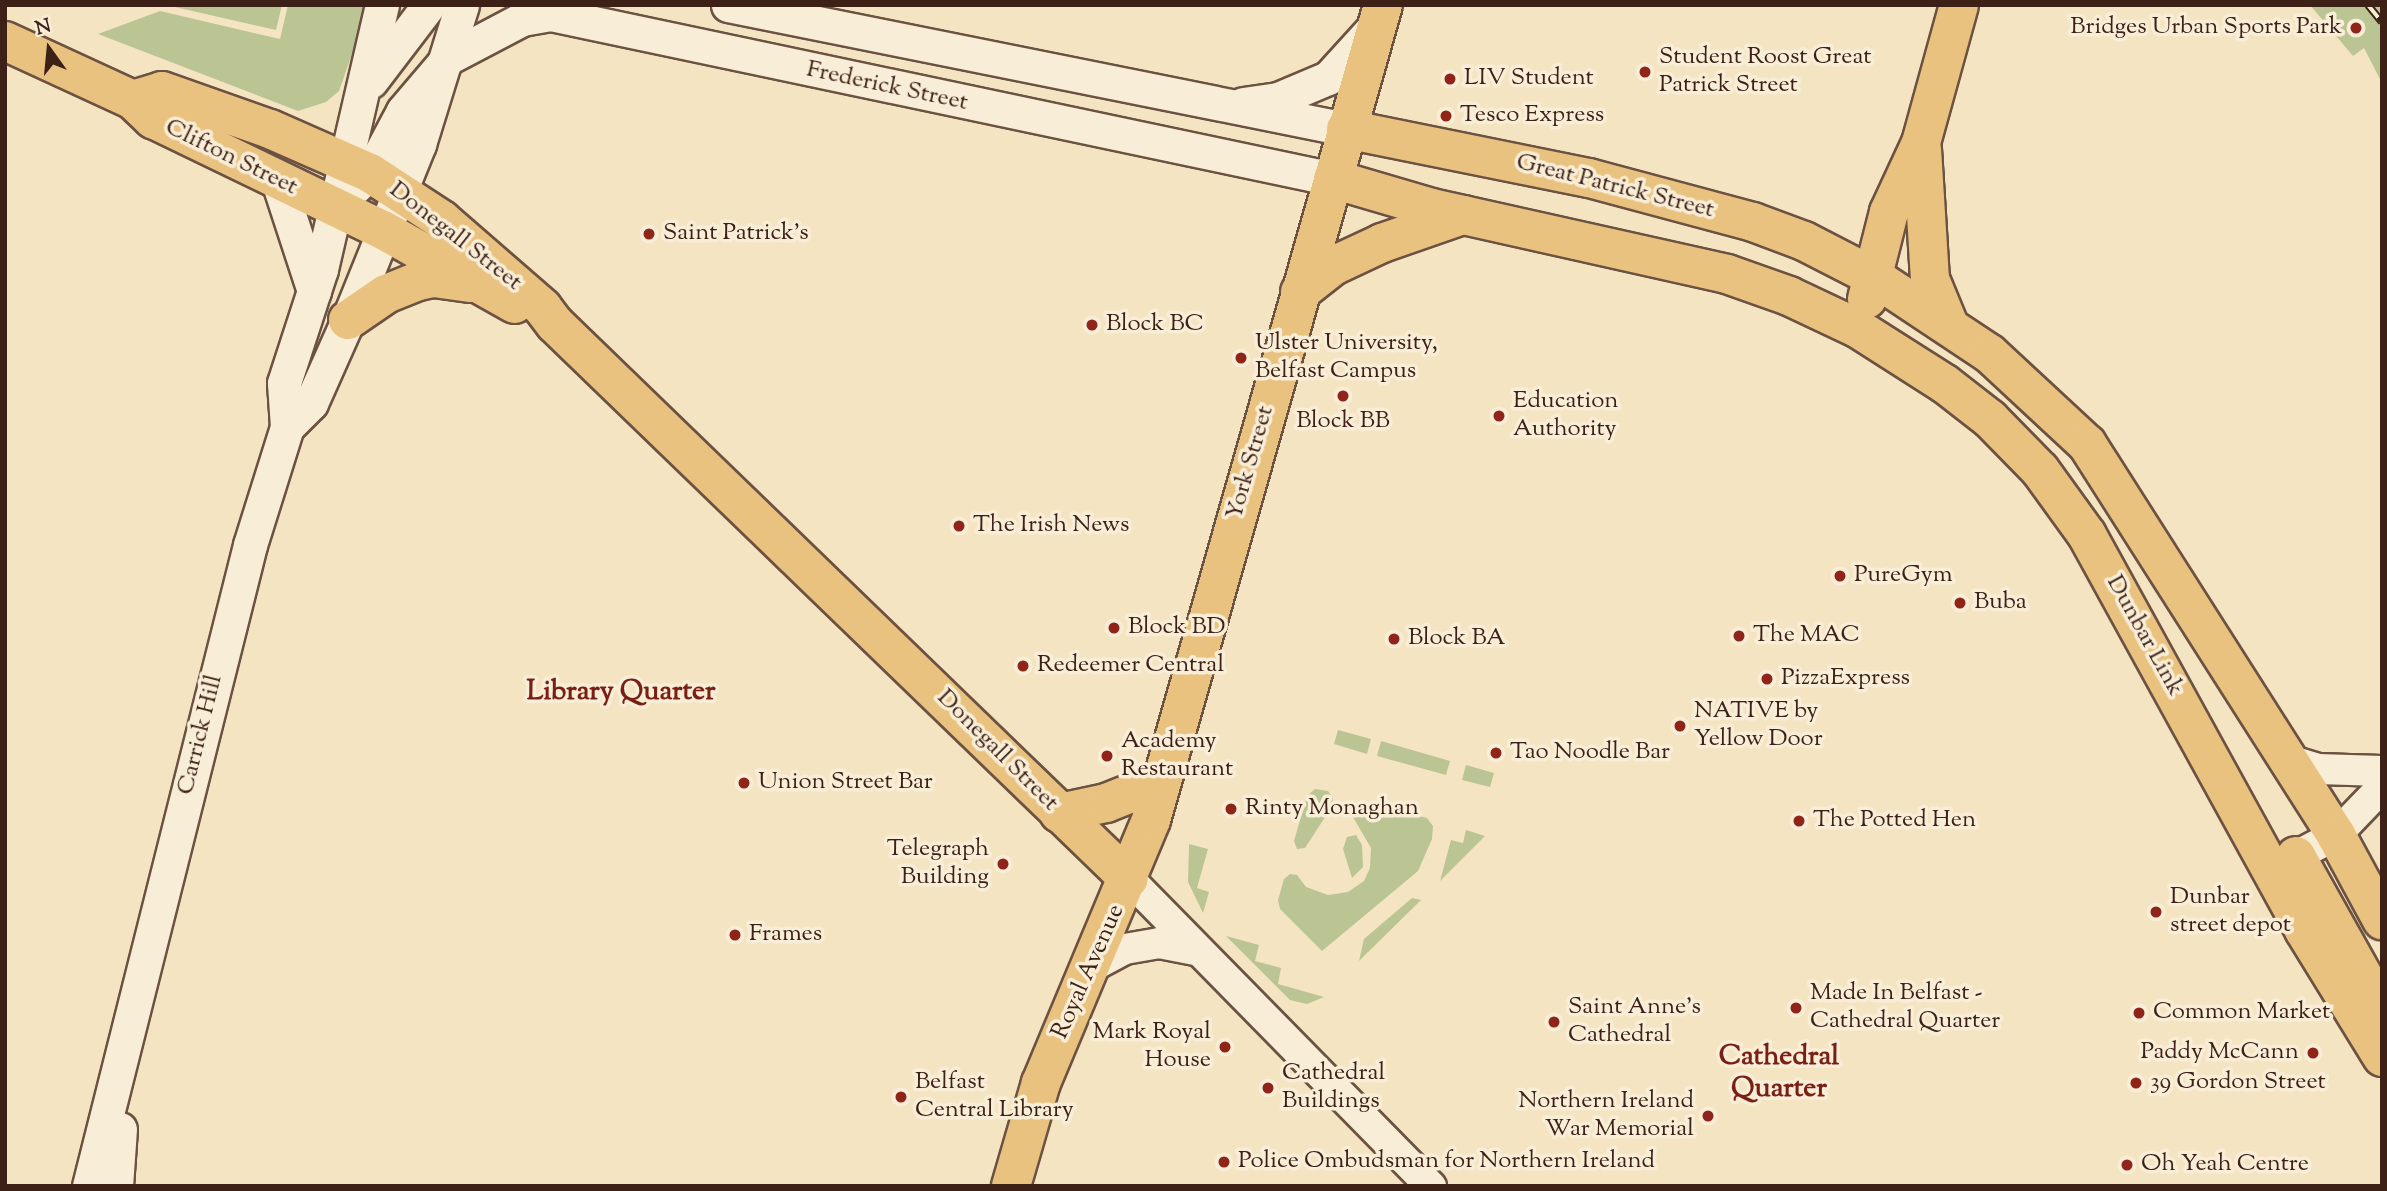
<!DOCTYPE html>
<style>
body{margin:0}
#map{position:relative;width:2387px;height:1191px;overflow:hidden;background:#f5e4c1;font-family:"Sorts Mill Goudy",serif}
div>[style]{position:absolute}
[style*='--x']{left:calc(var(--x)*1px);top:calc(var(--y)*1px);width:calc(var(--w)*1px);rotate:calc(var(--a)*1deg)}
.green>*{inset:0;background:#bbc493}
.roads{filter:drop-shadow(2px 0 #6b5242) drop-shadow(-2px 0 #6b5242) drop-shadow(0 2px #6b5242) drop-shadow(0 -2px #6b5242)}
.tertiary>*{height:30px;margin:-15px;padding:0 15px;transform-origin:15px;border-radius:15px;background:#f8edd7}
.secondary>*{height:33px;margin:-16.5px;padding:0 16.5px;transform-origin:16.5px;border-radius:16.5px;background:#f8edd7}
.primary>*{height:38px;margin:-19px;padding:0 19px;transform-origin:19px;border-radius:19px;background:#eac280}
.rail>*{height:8px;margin-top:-4px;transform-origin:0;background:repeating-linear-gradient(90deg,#f8edd7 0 16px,#3d2117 0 32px);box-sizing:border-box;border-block:2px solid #3d2117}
.dots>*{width:19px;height:19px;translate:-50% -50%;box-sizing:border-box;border:4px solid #f8edd7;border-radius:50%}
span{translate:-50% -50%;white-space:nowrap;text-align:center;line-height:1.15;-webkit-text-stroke:7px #f8edd7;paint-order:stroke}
.poi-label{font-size:24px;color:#3d2117}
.right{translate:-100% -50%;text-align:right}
.left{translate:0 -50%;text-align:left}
.street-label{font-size:24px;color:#3d2117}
.quarter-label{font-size:28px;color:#7a1f14;font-weight:700}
.frame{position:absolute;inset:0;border:7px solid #3d2117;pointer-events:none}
.north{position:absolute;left:14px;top:14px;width:70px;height:70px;-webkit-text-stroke:5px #f8edd7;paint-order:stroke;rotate:345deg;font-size:19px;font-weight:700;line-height:28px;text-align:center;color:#3d2117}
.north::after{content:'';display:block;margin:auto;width:24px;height:32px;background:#3d2117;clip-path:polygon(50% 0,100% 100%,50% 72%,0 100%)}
</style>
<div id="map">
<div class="green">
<div style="clip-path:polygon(166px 5px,282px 5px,276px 30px)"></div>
<div style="clip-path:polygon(288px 5px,369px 5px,339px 91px,326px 102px,298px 111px,98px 34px,160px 11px,280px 39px)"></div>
<div style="clip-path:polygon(2310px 5px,2382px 5px,2382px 83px,2364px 48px,2353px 56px)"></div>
<div style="clip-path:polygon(1338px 730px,1371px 739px,1367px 754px,1334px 744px)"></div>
<div style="clip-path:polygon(1381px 741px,1450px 761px,1446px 775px,1377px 756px)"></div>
<div style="clip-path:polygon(1466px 765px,1494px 773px,1490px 787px,1462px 780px)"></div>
<div style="clip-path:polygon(1315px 789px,1328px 791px,1333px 798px,1331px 808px,1305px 848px,1297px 849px,1294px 841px,1307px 796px)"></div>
<div style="clip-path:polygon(1364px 801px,1427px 818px,1433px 826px,1432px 839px,1418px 871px,1322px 951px,1280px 909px,1278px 900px,1284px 879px,1290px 874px,1297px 875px,1306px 887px,1328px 895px,1348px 892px,1364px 881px,1370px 868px,1371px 848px,1353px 817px,1356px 805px)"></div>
<div style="clip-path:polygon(1466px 830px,1485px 836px,1440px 881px,1451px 840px,1463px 843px)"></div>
<div style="clip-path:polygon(1356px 835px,1362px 845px,1363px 867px,1352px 878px,1343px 849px,1347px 837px)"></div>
<div style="clip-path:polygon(1189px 844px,1208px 849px,1197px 888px,1209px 892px,1203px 913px,1188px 882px)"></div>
<div style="clip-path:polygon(1412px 898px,1421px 900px,1359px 961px,1364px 939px)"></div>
<div style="clip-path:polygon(1226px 936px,1259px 945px,1255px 961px,1281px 968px,1278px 984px,1324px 997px,1307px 1004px,1290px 1000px)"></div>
</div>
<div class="roads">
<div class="tertiary">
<div style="--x:2289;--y:760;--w:30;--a:17"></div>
<div style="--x:2318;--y:769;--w:64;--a:1.8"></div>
<div style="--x:2277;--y:866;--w:67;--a:-27.7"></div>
<div style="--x:2336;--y:835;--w:66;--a:-46.2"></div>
<div style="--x:1129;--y:879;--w:431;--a:45.5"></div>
<div style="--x:1093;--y:966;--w:36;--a:-28"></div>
<div style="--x:1125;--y:949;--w:35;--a:-10"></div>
<div style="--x:1159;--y:943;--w:38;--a:11"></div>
</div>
<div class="secondary">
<div style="--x:728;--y:5;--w:630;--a:11.35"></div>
<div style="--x:371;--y:81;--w:96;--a:-52.7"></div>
<div style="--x:1243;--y:104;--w:35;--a:-8"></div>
<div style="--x:1278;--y:99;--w:54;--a:-22.8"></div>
<div style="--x:1328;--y:78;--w:76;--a:-47.7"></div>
<div style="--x:278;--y:181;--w:116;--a:71.9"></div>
<div style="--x:350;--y:192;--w:28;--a:-44"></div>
<div style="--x:370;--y:173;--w:70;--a:-62"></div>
<div style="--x:403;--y:111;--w:70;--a:-49.7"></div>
<div style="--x:448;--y:58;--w:84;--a:-27.8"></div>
<div style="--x:522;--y:19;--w:29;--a:-10"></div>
<div style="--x:551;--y:14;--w:799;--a:11.91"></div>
<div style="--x:287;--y:427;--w:34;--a:-45"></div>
<div style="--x:311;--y:403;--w:91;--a:-66"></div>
<div style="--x:348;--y:320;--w:190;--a:-68"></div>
<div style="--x:419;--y:144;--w:145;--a:-72.8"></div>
<div style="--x:89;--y:1186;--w:661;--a:-75.9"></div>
<div style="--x:250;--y:545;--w:124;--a:-72.6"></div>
<div style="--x:287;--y:427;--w:44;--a:-93.9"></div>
<div style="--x:284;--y:383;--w:120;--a:-72"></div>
<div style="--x:321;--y:269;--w:271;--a:-77"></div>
<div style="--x:116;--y:1186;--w:57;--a:-86"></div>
</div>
<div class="primary">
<div style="--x:5;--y:41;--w:141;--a:24.7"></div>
<div style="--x:133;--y:100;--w:28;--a:44"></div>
<div style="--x:153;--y:119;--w:255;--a:25.8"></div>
<div style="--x:383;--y:230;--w:151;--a:29.3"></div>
<div style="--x:133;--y:100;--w:30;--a:-17"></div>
<div style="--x:162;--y:91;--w:114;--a:19.4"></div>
<div style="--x:270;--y:129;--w:109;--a:23.7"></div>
<div style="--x:370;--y:173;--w:86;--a:33.1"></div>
<div style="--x:442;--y:220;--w:133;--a:41"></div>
<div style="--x:542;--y:307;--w:21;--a:53"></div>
<div style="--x:555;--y:324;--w:798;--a:44.04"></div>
<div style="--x:1346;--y:129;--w:248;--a:11.4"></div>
<div style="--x:1589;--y:178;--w:170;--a:15"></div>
<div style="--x:1753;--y:222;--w:54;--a:20.4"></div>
<div style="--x:1804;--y:241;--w:79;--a:27.2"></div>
<div style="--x:1874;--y:277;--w:139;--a:33.6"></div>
<div style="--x:1990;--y:354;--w:132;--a:42.9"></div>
<div style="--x:2087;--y:444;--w:464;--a:57.5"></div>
<div style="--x:2336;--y:835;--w:97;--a:61.6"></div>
<div style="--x:1922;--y:149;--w:130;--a:86.5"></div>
<div style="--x:1930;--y:279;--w:50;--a:67.6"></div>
<div style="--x:1333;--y:179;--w:103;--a:16.3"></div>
<div style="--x:1432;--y:208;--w:302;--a:12.6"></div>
<div style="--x:1727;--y:274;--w:66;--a:19.5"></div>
<div style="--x:1789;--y:296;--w:75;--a:25.2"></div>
<div style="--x:1857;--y:328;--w:104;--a:32.5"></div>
<div style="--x:1945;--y:384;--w:57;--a:37.9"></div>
<div style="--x:1990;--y:419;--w:71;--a:45.6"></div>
<div style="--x:2040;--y:470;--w:80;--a:54.1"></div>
<div style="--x:2087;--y:535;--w:451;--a:61.2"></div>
<div style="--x:2304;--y:930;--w:149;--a:58.4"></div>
<div style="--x:1300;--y:292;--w:42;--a:-38.2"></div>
<div style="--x:1333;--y:266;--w:54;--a:-25.1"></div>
<div style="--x:1382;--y:243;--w:86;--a:-19.1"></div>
<div style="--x:1867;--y:299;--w:90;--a:-75.8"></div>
<div style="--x:1889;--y:212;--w:76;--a:-65.1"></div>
<div style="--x:1921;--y:143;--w:143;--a:-74.6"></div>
<div style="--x:348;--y:320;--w:46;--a:-34.4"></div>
<div style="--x:386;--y:294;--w:35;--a:-22"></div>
<div style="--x:418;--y:281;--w:16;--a:-11"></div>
<div style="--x:434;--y:278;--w:36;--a:8"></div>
<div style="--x:1059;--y:813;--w:48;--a:-12"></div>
<div style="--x:1106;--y:803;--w:59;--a:-21.8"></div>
<div style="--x:2296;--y:856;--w:176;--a:60.8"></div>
<div style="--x:1011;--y:1186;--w:107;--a:-73.8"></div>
<div style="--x:1041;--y:1083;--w:285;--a:-67.3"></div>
<div style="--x:1151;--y:820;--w:847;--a:-74.11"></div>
</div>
</div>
<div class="rail">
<div style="--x:2368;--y:5;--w:22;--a:51"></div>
</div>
<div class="dots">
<div style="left:2356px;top:28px;background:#8f2418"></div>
<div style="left:1645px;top:72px;background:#8f2418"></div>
<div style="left:1450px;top:79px;background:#8f2418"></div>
<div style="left:1446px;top:116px;background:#8f2418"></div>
<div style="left:649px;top:234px;background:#8f2418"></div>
<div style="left:1092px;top:325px;background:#8f2418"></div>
<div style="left:1241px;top:358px;background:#8f2418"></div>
<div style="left:1343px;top:396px;background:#8f2418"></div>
<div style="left:1499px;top:416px;background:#8f2418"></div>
<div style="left:959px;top:526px;background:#8f2418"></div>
<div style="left:1840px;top:576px;background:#8f2418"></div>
<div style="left:1960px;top:603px;background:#8f2418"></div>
<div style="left:1114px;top:628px;background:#8f2418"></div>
<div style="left:1739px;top:636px;background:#8f2418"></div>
<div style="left:1394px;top:639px;background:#8f2418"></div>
<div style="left:1023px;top:666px;background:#8f2418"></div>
<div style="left:1767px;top:679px;background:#8f2418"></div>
<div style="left:1680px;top:726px;background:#8f2418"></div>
<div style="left:1496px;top:753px;background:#8f2418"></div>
<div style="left:1107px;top:756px;background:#8f2418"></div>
<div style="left:744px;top:783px;background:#8f2418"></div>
<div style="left:1231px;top:809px;background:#8f2418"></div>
<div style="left:1799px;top:821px;background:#8f2418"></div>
<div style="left:1003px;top:864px;background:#8f2418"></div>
<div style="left:2156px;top:912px;background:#8f2418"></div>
<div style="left:735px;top:935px;background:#8f2418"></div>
<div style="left:1796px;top:1008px;background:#8f2418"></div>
<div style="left:2139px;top:1013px;background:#8f2418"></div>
<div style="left:1554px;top:1022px;background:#8f2418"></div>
<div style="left:1225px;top:1047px;background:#8f2418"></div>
<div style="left:2313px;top:1053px;background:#8f2418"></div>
<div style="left:2136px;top:1083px;background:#8f2418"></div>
<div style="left:1268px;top:1088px;background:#8f2418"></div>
<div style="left:901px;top:1097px;background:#8f2418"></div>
<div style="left:1708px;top:1116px;background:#8f2418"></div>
<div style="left:1224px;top:1162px;background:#8f2418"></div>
<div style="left:2127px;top:1165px;background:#8f2418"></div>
</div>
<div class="poi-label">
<span class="right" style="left:2342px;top:28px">Bridges Urban Sports Park</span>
<span class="left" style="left:1659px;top:72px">Student Roost Great<br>Patrick Street</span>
<span class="left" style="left:1464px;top:79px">LIV Student</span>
<span class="left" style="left:1460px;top:116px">Tesco Express</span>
<span class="left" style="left:663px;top:234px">Saint Patrick's</span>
<span class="left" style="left:1106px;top:325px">Block BC</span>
<span class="left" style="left:1255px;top:358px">Ulster University,<br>Belfast Campus</span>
<span class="left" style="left:1513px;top:416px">Education<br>Authority</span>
<span style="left:1343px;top:422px">Block BB</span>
<span class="left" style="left:973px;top:526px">The Irish News</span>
<span class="left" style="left:1854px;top:576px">PureGym</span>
<span class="left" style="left:1974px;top:603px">Buba</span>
<span class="left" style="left:1128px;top:628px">Block BD</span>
<span class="left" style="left:1753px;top:636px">The MAC</span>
<span class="left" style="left:1408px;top:639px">Block BA</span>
<span class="left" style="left:1037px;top:666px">Redeemer Central</span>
<span class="left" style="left:1781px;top:679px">PizzaExpress</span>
<span class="left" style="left:1694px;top:726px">NATIVE by<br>Yellow Door</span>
<span class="left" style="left:1121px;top:756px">Academy<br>Restaurant</span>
<span class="left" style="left:1510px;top:753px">Tao Noodle Bar</span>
<span class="left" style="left:758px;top:783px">Union Street Bar</span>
<span class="left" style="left:1245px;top:809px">Rinty Monaghan</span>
<span class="left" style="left:1813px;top:821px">The Potted Hen</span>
<span class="right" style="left:989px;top:864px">Telegraph<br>Building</span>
<span class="left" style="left:2170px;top:912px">Dunbar<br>street depot</span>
<span class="left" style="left:749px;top:935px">Frames</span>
<span class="left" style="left:1810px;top:1008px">Made In Belfast -<br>Cathedral Quarter</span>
<span class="left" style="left:1568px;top:1022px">Saint Anne's<br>Cathedral</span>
<span class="left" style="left:2153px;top:1013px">Common Market</span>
<span class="right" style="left:1211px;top:1047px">Mark Royal<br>House</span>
<span class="right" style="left:2299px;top:1053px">Paddy McCann</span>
<span class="left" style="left:1282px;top:1088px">Cathedral<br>Buildings</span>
<span class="left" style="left:915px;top:1097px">Belfast<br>Central Library</span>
<span class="left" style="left:2150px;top:1083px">39 Gordon Street</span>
<span class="right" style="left:1694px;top:1116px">Northern Ireland<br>War Memorial</span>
<span class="left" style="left:1238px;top:1162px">Police Ombudsman for Northern Ireland</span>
<span class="left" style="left:2141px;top:1165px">Oh Yeah Centre</span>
</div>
<div class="street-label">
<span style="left:887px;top:87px;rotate:12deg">Frederick Street</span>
<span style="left:231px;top:158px;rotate:26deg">Clifton Street</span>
<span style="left:1615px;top:187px;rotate:14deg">Great Patrick Street</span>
<span style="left:455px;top:237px;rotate:38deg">Donegall Street</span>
<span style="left:1251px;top:463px;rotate:-74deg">York Street</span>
<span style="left:2144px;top:636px;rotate:61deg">Dunbar Link</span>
<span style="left:201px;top:735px;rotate:-76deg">Carrick Hill</span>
<span style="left:997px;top:751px;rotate:45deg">Donegall Street</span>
<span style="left:1089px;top:972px;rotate:-66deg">Royal Avenue</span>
</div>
<div class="quarter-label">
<span style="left:621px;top:692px">Library Quarter</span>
<span style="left:1779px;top:1073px">Cathedral<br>Quarter</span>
</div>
<div class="frame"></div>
<div class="north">N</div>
</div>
